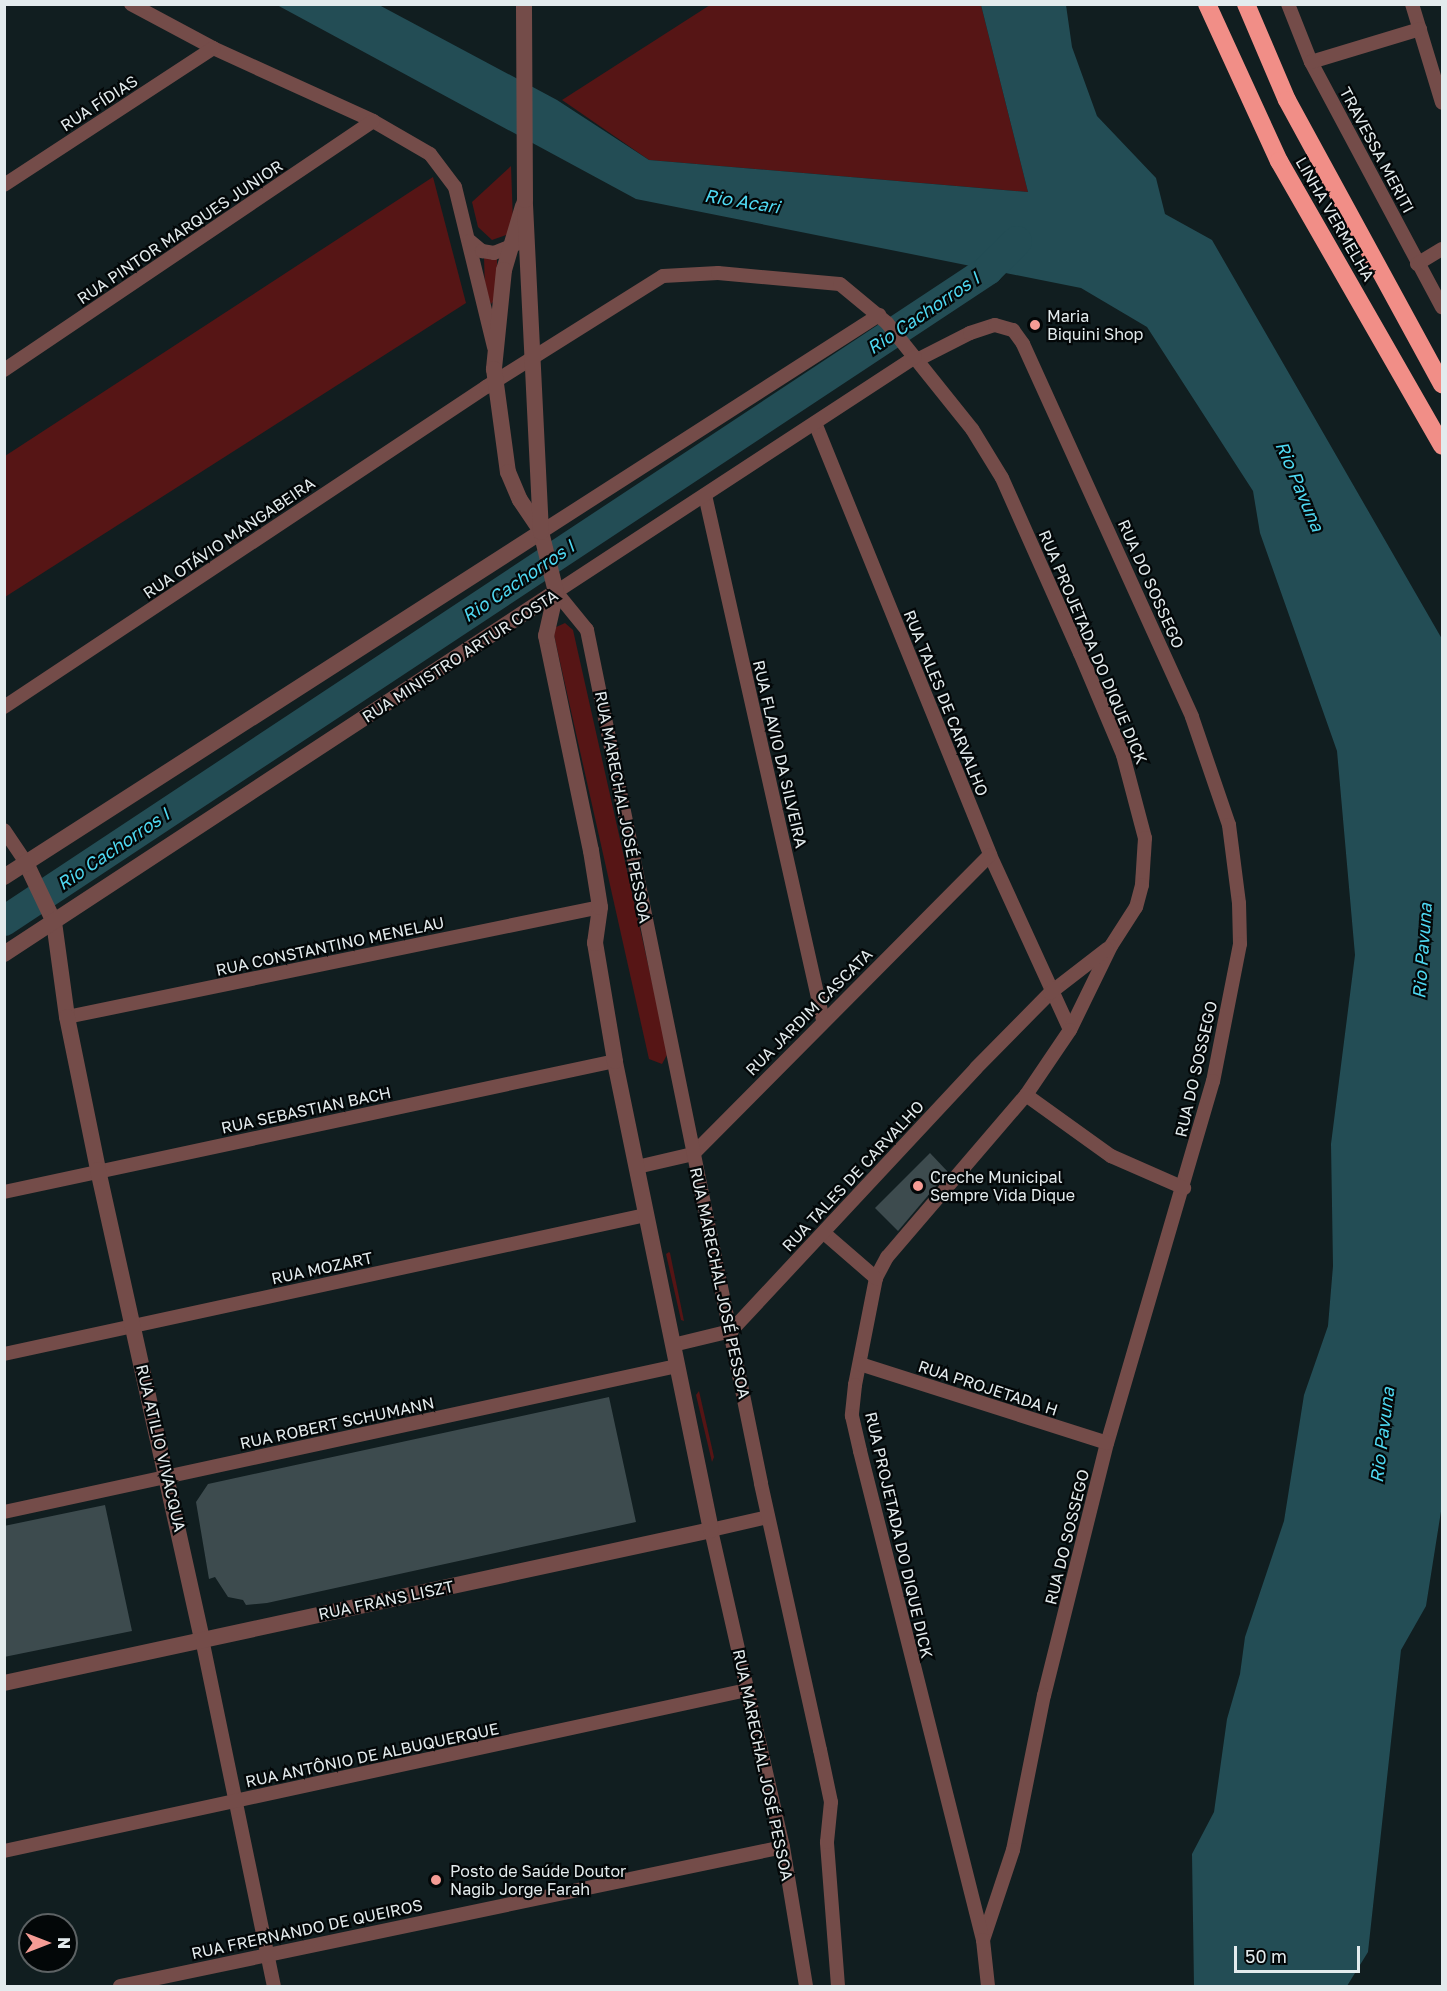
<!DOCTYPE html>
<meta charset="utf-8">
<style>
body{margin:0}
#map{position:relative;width:1447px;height:1991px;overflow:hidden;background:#111e20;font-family:"Golos Text",sans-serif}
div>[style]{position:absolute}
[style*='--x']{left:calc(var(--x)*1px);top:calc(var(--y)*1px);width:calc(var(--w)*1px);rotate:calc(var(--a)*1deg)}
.green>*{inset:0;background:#561515}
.water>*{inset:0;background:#234d55}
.river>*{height:30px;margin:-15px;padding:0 15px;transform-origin:15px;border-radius:15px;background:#234d55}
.building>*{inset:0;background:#3d4b4e}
.minor>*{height:14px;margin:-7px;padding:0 7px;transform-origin:7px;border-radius:7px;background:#744c49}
.tertiary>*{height:16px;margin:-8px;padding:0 8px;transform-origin:8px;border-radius:8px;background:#744c49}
.motorway>*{height:18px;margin:-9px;padding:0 9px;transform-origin:9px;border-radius:9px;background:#f18e87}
.dots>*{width:16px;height:16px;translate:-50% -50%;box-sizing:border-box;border:3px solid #030708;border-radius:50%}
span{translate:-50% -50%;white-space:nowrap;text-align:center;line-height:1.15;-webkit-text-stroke:4.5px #030708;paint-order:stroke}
.street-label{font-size:16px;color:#e3ebed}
.poi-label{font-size:16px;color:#e3ebed}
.left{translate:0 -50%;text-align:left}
.water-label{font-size:18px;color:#4fd9f2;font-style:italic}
.frame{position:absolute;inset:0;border:6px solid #e3ebed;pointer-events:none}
.north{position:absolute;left:18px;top:1913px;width:60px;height:60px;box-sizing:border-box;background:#030708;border:2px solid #5d6264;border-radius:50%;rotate:90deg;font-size:16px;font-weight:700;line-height:24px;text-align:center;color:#e3ebed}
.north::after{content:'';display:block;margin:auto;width:21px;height:27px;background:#f59c95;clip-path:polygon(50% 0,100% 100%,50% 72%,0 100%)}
.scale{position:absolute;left:1234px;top:1946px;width:126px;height:27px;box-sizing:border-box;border:3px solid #e3ebed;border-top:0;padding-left:8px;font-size:18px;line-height:21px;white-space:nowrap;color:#e3ebed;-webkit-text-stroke:4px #030708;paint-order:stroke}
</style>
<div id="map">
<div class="green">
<div style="clip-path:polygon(710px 5px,981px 5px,1028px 192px,649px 160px,562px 100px)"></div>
<div style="clip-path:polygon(511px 166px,513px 222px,509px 234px,492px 240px,478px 227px,472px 202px)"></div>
<div style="clip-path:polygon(433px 177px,466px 303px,5px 597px,5px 456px)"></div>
<div style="clip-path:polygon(484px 258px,497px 259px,497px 298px,491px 304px,485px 290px)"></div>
<div style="clip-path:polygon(565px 623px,573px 630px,668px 1053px,662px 1064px,649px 1059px,554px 635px,554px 628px)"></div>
<div style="clip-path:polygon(669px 1252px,670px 1253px,684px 1321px,681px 1320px,666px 1254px)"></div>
<div style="clip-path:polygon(699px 1391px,714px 1457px,712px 1462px,696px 1395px)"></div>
</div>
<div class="water">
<div style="clip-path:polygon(277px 5px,379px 5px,557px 100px,649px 160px,1028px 192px,981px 5px,1066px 5px,1072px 47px,1097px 116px,1156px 178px,1165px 214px,1212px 240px,1442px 639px,1442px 1505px,1426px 1606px,1401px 1650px,1368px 1952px,1347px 1986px,1194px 1986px,1192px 1854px,1214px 1812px,1227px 1719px,1240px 1674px,1245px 1637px,1284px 1521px,1304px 1395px,1328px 1326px,1333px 1266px,1331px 1144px,1355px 955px,1337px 751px,1260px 533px,1253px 491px,1147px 327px,1081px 288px,636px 199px)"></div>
</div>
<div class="river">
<div style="--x:4;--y:921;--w:1180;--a:-33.49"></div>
<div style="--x:988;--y:270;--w:41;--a:-45"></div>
</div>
<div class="building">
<div style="clip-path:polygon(930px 1153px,948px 1172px,898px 1231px,875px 1208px)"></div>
<div style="clip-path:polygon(609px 1397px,636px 1522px,267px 1603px,246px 1605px,243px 1600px,228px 1597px,215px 1577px,209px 1579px,196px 1502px,208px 1484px)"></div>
<div style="clip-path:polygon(105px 1505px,132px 1631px,4px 1657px,4px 1526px)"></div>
</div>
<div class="minor">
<div style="--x:131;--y:4;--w:93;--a:28.2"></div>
<div style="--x:213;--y:48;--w:176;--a:24.5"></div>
<div style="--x:373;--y:121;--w:66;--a:30.1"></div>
<div style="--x:430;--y:154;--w:41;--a:52.9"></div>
<div style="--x:455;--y:187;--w:165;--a:76.3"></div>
<div style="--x:1288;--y:4;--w:62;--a:68.4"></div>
<div style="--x:1311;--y:62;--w:278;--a:61.9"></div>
<div style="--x:1412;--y:4;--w:103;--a:73.1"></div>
<div style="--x:1311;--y:62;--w:114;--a:-16.8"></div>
<div style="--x:4;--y:185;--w:250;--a:-33.2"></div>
<div style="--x:470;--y:241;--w:16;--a:40"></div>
<div style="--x:482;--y:251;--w:12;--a:9"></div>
<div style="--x:494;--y:253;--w:24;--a:-22"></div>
<div style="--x:1417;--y:264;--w:29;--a:-31"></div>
<div style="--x:917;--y:360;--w:59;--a:-27"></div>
<div style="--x:970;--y:333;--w:26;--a:-18"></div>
<div style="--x:995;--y:325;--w:19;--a:16"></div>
<div style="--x:1013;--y:330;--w:17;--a:54"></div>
<div style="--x:1023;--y:344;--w:409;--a:65.6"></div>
<div style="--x:1192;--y:717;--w:114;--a:71.1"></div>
<div style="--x:1229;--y:825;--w:79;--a:82.7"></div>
<div style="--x:1239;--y:903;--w:41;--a:88.6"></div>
<div style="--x:1240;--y:944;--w:140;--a:101.1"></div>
<div style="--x:1213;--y:1081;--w:377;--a:106.3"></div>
<div style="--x:1107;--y:1443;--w:260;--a:104"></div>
<div style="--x:1044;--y:1695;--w:158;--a:101.3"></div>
<div style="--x:1013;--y:1850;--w:95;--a:108.4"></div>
<div style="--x:4;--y:370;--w:445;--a:-34"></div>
<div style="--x:815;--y:423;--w:466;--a:67.9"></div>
<div style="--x:990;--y:855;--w:192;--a:65.4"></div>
<div style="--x:705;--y:495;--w:538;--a:77.33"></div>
<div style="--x:541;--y:532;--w:402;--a:-32.7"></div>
<div style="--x:4;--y:707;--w:579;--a:-33.58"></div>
<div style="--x:486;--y:387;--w:209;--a:-32.1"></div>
<div style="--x:663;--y:276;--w:55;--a:-3.1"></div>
<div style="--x:718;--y:273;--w:122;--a:5.2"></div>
<div style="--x:840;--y:284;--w:61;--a:39.7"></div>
<div style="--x:887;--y:323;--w:136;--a:51.3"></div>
<div style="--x:972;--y:429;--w:57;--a:58.5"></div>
<div style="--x:1002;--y:478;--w:192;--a:66"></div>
<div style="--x:1080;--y:653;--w:111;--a:67.1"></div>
<div style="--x:1123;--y:755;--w:86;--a:75.2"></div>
<div style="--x:1145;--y:838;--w:47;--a:93.7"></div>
<div style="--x:1142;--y:885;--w:23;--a:105"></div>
<div style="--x:1136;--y:907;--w:46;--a:122.7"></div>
<div style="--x:1111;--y:946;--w:93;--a:116"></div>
<div style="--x:1070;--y:1030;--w:78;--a:124.1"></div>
<div style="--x:1026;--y:1095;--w:213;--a:130.6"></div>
<div style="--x:887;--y:1257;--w:24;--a:118"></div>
<div style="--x:876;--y:1278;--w:109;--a:101.1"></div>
<div style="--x:855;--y:1385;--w:31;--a:96"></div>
<div style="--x:852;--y:1416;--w:36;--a:77"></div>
<div style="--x:860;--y:1451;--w:504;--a:75.88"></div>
<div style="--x:983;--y:1940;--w:46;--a:83.8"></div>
<div style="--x:4;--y:830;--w:40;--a:56"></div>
<div style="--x:67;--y:1017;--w:544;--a:-11.66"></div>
<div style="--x:1026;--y:1095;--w:105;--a:35.7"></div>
<div style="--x:1111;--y:1156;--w:80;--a:23.7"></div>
<div style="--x:637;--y:1167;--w:57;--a:-13.1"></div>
<div style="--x:693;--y:1154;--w:421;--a:-45.2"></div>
<div style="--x:4;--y:1192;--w:625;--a:-12.1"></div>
<div style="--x:824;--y:1233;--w:69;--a:40.9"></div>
<div style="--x:673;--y:1345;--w:60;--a:-13.6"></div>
<div style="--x:731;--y:1331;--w:359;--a:-47"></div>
<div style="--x:976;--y:1068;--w:105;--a:-45.4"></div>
<div style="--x:1050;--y:993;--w:72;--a:-37.7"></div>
<div style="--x:4;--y:1354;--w:657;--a:-12.22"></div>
<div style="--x:860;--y:1364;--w:259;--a:17.7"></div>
<div style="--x:4;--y:1512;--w:689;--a:-12.24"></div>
<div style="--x:768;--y:1517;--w:58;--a:167.2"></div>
<div style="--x:711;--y:1530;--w:325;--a:77.2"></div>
<div style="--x:783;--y:1847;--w:141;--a:80.6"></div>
<div style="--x:202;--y:1639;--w:354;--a:78.3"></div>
<div style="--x:4;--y:1851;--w:760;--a:-12.23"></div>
<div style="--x:120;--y:1986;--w:677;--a:-11.84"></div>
<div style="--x:838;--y:1986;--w:144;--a:-94.4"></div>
<div style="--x:827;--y:1842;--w:40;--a:-84.3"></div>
<div style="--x:831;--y:1802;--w:53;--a:-101.9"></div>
<div style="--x:820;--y:1750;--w:273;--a:-102.5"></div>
<div style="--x:761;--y:1483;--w:871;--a:-101.53"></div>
<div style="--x:587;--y:630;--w:49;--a:-129.2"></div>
<div style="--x:556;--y:592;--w:429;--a:-33.2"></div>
</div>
<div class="tertiary">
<div style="--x:523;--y:206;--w:67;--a:106.5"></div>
<div style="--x:504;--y:270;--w:100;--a:95.8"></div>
<div style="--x:494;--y:369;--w:104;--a:82.3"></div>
<div style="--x:508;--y:472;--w:30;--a:67"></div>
<div style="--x:520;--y:500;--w:36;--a:56"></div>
<div style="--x:26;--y:863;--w:65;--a:64.6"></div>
<div style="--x:54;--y:922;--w:96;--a:82.2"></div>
<div style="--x:67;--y:1017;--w:156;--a:78.5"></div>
<div style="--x:98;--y:1170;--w:480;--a:77.5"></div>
<div style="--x:4;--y:877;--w:638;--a:-32.72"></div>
<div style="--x:4;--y:954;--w:660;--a:-33.26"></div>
<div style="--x:4;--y:1683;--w:723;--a:-12.21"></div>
<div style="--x:711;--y:1530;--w:479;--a:-101.6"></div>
<div style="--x:615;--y:1061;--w:120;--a:-99.6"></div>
<div style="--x:595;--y:943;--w:36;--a:-82"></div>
<div style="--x:600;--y:907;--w:57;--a:-99.1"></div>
<div style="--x:591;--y:851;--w:220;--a:-101.8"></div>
<div style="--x:546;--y:636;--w:45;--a:-77.2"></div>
<div style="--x:556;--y:592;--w:62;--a:-104"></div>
<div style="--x:541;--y:532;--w:332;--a:-92.8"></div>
<div style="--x:525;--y:200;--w:196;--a:-90.3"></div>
</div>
<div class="motorway">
<div style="--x:1207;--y:4;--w:173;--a:65.4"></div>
<div style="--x:1279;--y:161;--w:328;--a:60.2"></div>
<div style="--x:1246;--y:4;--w:104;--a:66.9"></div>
<div style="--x:1287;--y:100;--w:324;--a:61.4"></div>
</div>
<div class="dots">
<div style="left:1035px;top:325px;background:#f59c95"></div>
<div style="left:918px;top:1186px;background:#f59c95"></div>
<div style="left:436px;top:1880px;background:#f59c95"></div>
</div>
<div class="street-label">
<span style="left:99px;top:103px;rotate:-33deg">RUA FÍDIAS</span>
<span style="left:1377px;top:150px;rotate:62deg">TRAVESSA MERITI</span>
<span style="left:1335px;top:219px;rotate:60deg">LINHA VERMELHA</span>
<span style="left:180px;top:232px;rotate:-34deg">RUA PINTOR MARQUES JUNIOR</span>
<span style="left:229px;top:538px;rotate:-34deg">RUA OTÁVIO MANGABEIRA</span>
<span style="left:1151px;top:584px;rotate:66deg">RUA DO SOSSEGO</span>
<span style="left:1093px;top:647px;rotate:67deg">RUA PROJETADA DO DIQUE DICK</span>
<span style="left:460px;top:656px;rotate:-33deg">RUA MINISTRO ARTUR COSTA</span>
<span style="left:946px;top:703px;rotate:68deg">RUA TALES DE CARVALHO</span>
<span style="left:780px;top:754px;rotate:77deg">RUA FLAVIO DA SILVEIRA</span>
<span style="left:623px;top:807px;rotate:79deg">RUA MARECHAL JOSÉ PESSOA</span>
<span style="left:330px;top:946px;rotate:-12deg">RUA CONSTANTINO MENELAU</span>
<span style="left:809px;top:1012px;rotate:-45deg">RUA JARDIM CASCATA</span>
<span style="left:1196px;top:1069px;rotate:-77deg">RUA DO SOSSEGO</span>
<span style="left:306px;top:1110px;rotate:-12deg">RUA SEBASTIAN BACH</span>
<span style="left:853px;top:1176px;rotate:-47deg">RUA TALES DE CARVALHO</span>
<span style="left:322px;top:1268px;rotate:-12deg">RUA MOZART</span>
<span style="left:720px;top:1283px;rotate:78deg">RUA MARECHAL JOSÉ PESSOA</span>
<span style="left:988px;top:1388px;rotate:18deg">RUA PROJETADA H</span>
<span style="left:337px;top:1423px;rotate:-12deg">RUA ROBERT SCHUMANN</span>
<span style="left:161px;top:1448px;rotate:77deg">RUA ATILIO VIVACQUA</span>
<span style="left:899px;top:1535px;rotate:77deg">RUA PROJETADA DO DIQUE DICK</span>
<span style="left:1067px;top:1537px;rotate:-76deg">RUA DO SOSSEGO</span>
<span style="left:386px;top:1600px;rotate:-12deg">RUA FRANS LISZT</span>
<span style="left:372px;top:1755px;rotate:-12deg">RUA ANTÔNIO DE ALBUQUERQUE</span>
<span style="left:763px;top:1765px;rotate:78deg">RUA MARECHAL JOSÉ PESSOA</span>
<span style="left:307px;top:1929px;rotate:-12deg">RUA FRERNANDO DE QUEIROS</span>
</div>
<div class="poi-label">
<span class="left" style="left:1047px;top:325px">Maria<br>Biquini Shop</span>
<span class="left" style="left:930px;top:1186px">Creche Municipal<br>Sempre Vida Dique</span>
<span class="left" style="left:450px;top:1880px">Posto de Saúde Doutor<br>Nagib Jorge Farah</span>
</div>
<div class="water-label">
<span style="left:742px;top:201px;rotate:9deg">Rio Acari</span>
<span style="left:923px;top:313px;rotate:-34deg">Rio Cachorros I</span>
<span style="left:1300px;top:486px;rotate:67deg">Rio Pavuna</span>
<span style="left:518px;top:581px;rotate:-34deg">Rio Cachorros I</span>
<span style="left:113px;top:849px;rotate:-34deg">Rio Cachorros I</span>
<span style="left:1422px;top:951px;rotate:-86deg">Rio Pavuna</span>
<span style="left:1382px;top:1435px;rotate:-83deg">Rio Pavuna</span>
</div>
<div class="frame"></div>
<div class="north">N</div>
<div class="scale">50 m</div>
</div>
